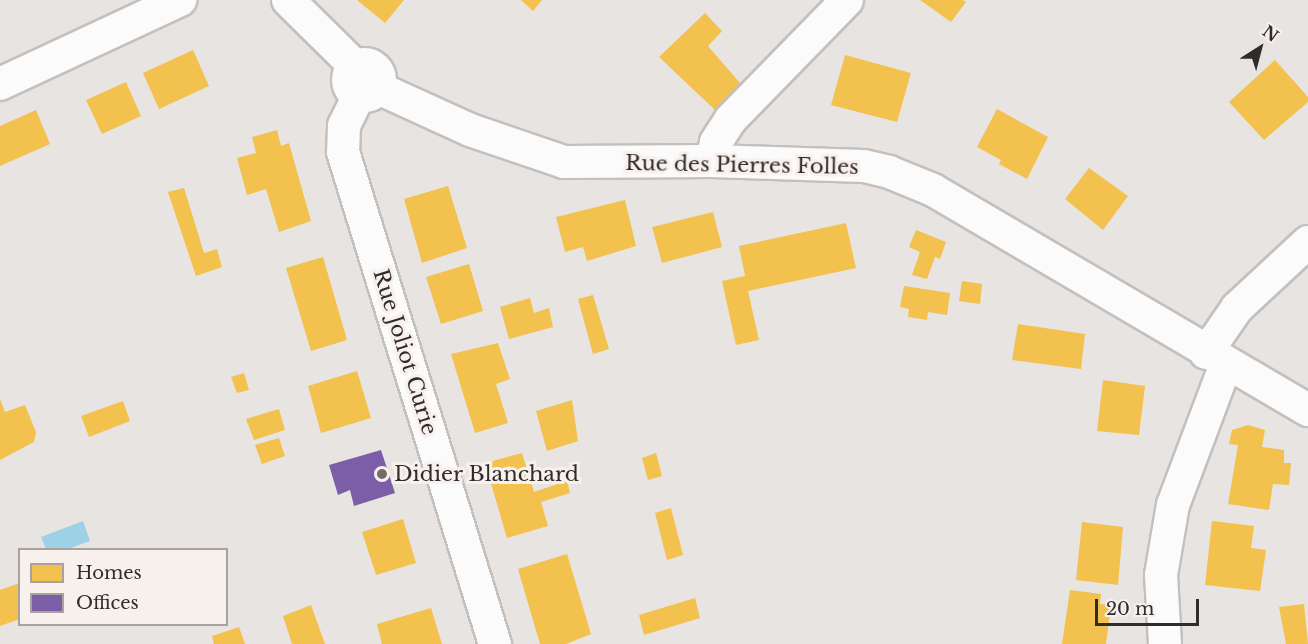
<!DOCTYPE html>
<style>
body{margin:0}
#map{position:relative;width:1308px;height:644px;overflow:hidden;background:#e8e4e2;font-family:"Libre Baskerville",serif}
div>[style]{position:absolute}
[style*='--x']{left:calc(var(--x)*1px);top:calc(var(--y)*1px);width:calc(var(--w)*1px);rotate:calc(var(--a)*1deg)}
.water>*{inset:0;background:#9cd1e6}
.homes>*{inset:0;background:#f2c14e}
.offices>*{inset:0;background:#7b5ea7}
.roads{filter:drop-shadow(2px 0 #c3c0be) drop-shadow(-2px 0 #c3c0be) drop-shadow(0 2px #c3c0be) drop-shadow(0 -2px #c3c0be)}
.minor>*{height:32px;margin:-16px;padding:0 16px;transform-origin:16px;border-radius:16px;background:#fcfbfb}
.minor>.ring{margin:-16px;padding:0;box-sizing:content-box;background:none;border:32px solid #fcfbfb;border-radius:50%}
.dots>*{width:16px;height:16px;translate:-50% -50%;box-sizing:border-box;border:3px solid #f8f0ed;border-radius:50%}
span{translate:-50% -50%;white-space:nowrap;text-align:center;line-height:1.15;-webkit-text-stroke:6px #f8f0ed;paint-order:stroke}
.street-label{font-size:21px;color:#2f2d2b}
.poi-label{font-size:21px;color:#2f2d2b}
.left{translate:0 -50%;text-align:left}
.legend{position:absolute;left:18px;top:548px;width:210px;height:78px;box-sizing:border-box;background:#f8f0ed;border:2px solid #a8a29f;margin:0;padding:8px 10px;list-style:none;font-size:18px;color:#2f2d2b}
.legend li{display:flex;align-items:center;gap:12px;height:30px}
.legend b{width:30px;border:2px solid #a8a29f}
.north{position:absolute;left:1230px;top:18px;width:60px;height:60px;-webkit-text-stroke:4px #f8f0ed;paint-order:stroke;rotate:36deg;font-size:16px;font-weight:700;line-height:24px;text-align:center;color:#2f2d2b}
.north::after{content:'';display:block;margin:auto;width:21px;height:27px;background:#2f2d2b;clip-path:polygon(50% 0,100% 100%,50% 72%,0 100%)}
.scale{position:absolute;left:1095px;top:599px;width:104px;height:27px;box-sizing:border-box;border:3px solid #2f2d2b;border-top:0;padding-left:8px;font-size:18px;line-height:21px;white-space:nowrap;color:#2f2d2b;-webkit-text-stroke:4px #f8f0ed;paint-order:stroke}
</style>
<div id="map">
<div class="water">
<div style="clip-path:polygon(83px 521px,90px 541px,68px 549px,46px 549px,41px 537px)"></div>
</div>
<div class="homes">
<div style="clip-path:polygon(357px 0,404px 0,385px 23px)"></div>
<div style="clip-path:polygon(521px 0,542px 0,533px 11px)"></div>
<div style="clip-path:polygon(920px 0,963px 0,966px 2px,951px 22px)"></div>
<div style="clip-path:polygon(705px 13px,722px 31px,708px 46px,740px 83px,715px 110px,659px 57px)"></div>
<div style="clip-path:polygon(193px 50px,209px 86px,159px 109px,143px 73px)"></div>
<div style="clip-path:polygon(845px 55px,911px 73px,897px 122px,831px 105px)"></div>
<div style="clip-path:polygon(1275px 60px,1308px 97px,1308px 102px,1264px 140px,1229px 102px)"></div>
<div style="clip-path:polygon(126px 82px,141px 116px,102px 134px,86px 100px)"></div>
<div style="clip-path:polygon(997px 109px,1048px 137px,1027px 179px,999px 164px,1001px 160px,977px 147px)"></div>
<div style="clip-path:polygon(36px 110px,50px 144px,0 166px,0 126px)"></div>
<div style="clip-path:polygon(277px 130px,281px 146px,289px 143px,311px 221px,279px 232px,266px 189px,247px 195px,237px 158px,256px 153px,252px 137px)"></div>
<div style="clip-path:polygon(1089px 168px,1128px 196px,1103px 230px,1065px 199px)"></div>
<div style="clip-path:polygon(448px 186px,467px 248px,422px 263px,404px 199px)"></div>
<div style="clip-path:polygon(184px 188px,204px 253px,217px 249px,222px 267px,196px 276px,168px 192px)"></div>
<div style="clip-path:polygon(625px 200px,636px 246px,587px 261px,583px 247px,565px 252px,556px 217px)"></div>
<div style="clip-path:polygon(713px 212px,722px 247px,662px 263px,652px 227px)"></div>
<div style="clip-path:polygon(846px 223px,856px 268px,748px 291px,759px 340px,736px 345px,722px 281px,745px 276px,739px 246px)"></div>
<div style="clip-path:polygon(916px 230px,946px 242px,940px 259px,935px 257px,927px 279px,912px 275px,920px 252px,909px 247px)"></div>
<div style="clip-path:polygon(323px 257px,347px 340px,311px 351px,286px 268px)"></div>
<div style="clip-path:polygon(469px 264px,483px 311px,441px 324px,426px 277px)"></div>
<div style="clip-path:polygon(962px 281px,982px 284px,980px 304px,959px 301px)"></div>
<div style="clip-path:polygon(904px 286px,950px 293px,947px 315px,928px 312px,927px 320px,908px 317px,909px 309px,900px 307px)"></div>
<div style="clip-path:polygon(593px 295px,609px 349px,593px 354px,578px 299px)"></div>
<div style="clip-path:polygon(530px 298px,534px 313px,549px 308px,553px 327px,509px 339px,500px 307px)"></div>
<div style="clip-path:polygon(1018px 324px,1085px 334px,1081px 369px,1012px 360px)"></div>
<div style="clip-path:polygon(498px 343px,510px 379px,496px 384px,508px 423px,475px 433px,451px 354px)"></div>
<div style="clip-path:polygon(357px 371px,371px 418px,321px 433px,308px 386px)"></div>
<div style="clip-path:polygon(244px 373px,249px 390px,237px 393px,231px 377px)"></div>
<div style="clip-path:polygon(1103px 380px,1145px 386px,1139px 435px,1097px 431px)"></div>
<div style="clip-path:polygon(0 399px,5px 412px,25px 405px,36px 432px,34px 442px,0 460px)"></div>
<div style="clip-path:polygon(572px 400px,578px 441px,547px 451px,536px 411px)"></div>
<div style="clip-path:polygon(123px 401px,130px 421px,89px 437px,81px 416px)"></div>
<div style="clip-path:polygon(279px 409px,285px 430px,254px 440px,246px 419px)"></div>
<div style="clip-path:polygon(1248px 425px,1265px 430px,1262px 447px,1284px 450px,1284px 463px,1291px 463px,1289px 485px,1273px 484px,1269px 510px,1228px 504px,1238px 445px,1229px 444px,1232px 430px)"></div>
<div style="clip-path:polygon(279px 438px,285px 456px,262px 464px,255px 445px)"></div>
<div style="clip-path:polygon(522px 453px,534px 492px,567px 481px,570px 493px,541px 502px,548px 526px,507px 538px,485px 463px)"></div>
<div style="clip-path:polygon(656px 453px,662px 476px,648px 480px,642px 458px)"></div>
<div style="clip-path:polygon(671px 508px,683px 555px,667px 560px,655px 513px)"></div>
<div style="clip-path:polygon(403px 519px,416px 563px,376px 575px,362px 532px)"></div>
<div style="clip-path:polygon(1212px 521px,1254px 526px,1251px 548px,1266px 550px,1260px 591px,1205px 585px)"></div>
<div style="clip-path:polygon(1082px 522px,1123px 527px,1118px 585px,1076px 580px)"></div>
<div style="clip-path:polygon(567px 554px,591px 634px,566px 644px,540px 644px,518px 569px)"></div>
<div style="clip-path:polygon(20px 583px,20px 619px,0 626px,0 590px)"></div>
<div style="clip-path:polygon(1070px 590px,1101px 594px,1100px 604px,1111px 605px,1106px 644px,1062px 644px)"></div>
<div style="clip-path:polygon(695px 598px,700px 618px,644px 635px,639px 615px)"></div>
<div style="clip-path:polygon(1304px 604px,1308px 644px,1286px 644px,1279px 607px)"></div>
<div style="clip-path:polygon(311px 605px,325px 644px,292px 644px,283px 616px)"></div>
<div style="clip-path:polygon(431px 608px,442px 644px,382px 644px,377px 624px)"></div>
<div style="clip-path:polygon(239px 627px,245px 644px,214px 644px,212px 636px)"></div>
</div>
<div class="offices">
<div style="clip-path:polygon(381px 450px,395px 493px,354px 506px,350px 490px,338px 495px,329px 465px)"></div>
</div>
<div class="roads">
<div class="minor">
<div style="--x:288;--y:0;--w:94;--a:44.6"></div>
<div class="ring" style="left:348px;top:64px;width:0;height:0"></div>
<div style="--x:0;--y:84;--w:199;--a:-25"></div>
<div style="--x:378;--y:88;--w:101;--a:24.5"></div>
<div style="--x:470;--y:130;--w:99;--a:18.8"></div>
<div style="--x:564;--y:162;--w:148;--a:-0.4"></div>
<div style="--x:712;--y:161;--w:152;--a:1.9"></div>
<div style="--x:864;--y:166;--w:26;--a:13"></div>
<div style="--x:889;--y:172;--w:48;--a:22.2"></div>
<div style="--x:933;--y:190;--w:435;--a:30.4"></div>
<div style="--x:359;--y:95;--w:34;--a:116"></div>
<div style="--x:344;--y:126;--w:26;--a:92"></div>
<div style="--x:343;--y:152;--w:515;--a:72.83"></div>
<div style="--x:712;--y:161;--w:19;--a:-78"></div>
<div style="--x:716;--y:142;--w:27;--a:-57"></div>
<div style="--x:731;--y:119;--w:166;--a:-45.7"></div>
<div style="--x:1206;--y:353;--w:55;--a:-55.4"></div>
<div style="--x:1237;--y:308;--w:97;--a:-42.9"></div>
<div style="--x:1165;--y:644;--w:69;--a:-93.3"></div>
<div style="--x:1161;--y:575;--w:71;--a:-80.3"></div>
<div style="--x:1173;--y:505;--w:151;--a:-69.4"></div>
</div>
</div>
<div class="dots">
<div style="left:382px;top:474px;background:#706d6b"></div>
</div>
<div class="street-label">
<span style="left:742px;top:165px;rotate:1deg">Rue des Pierres Folles</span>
<span style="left:405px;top:352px;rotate:73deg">Rue Joliot Curie</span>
</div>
<div class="poi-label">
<span class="left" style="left:394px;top:474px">Didier Blanchard</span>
</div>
<ul class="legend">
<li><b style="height:16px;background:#f2c14e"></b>Homes</li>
<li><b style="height:16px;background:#7b5ea7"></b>Offices</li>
</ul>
<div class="north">N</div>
<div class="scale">20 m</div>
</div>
